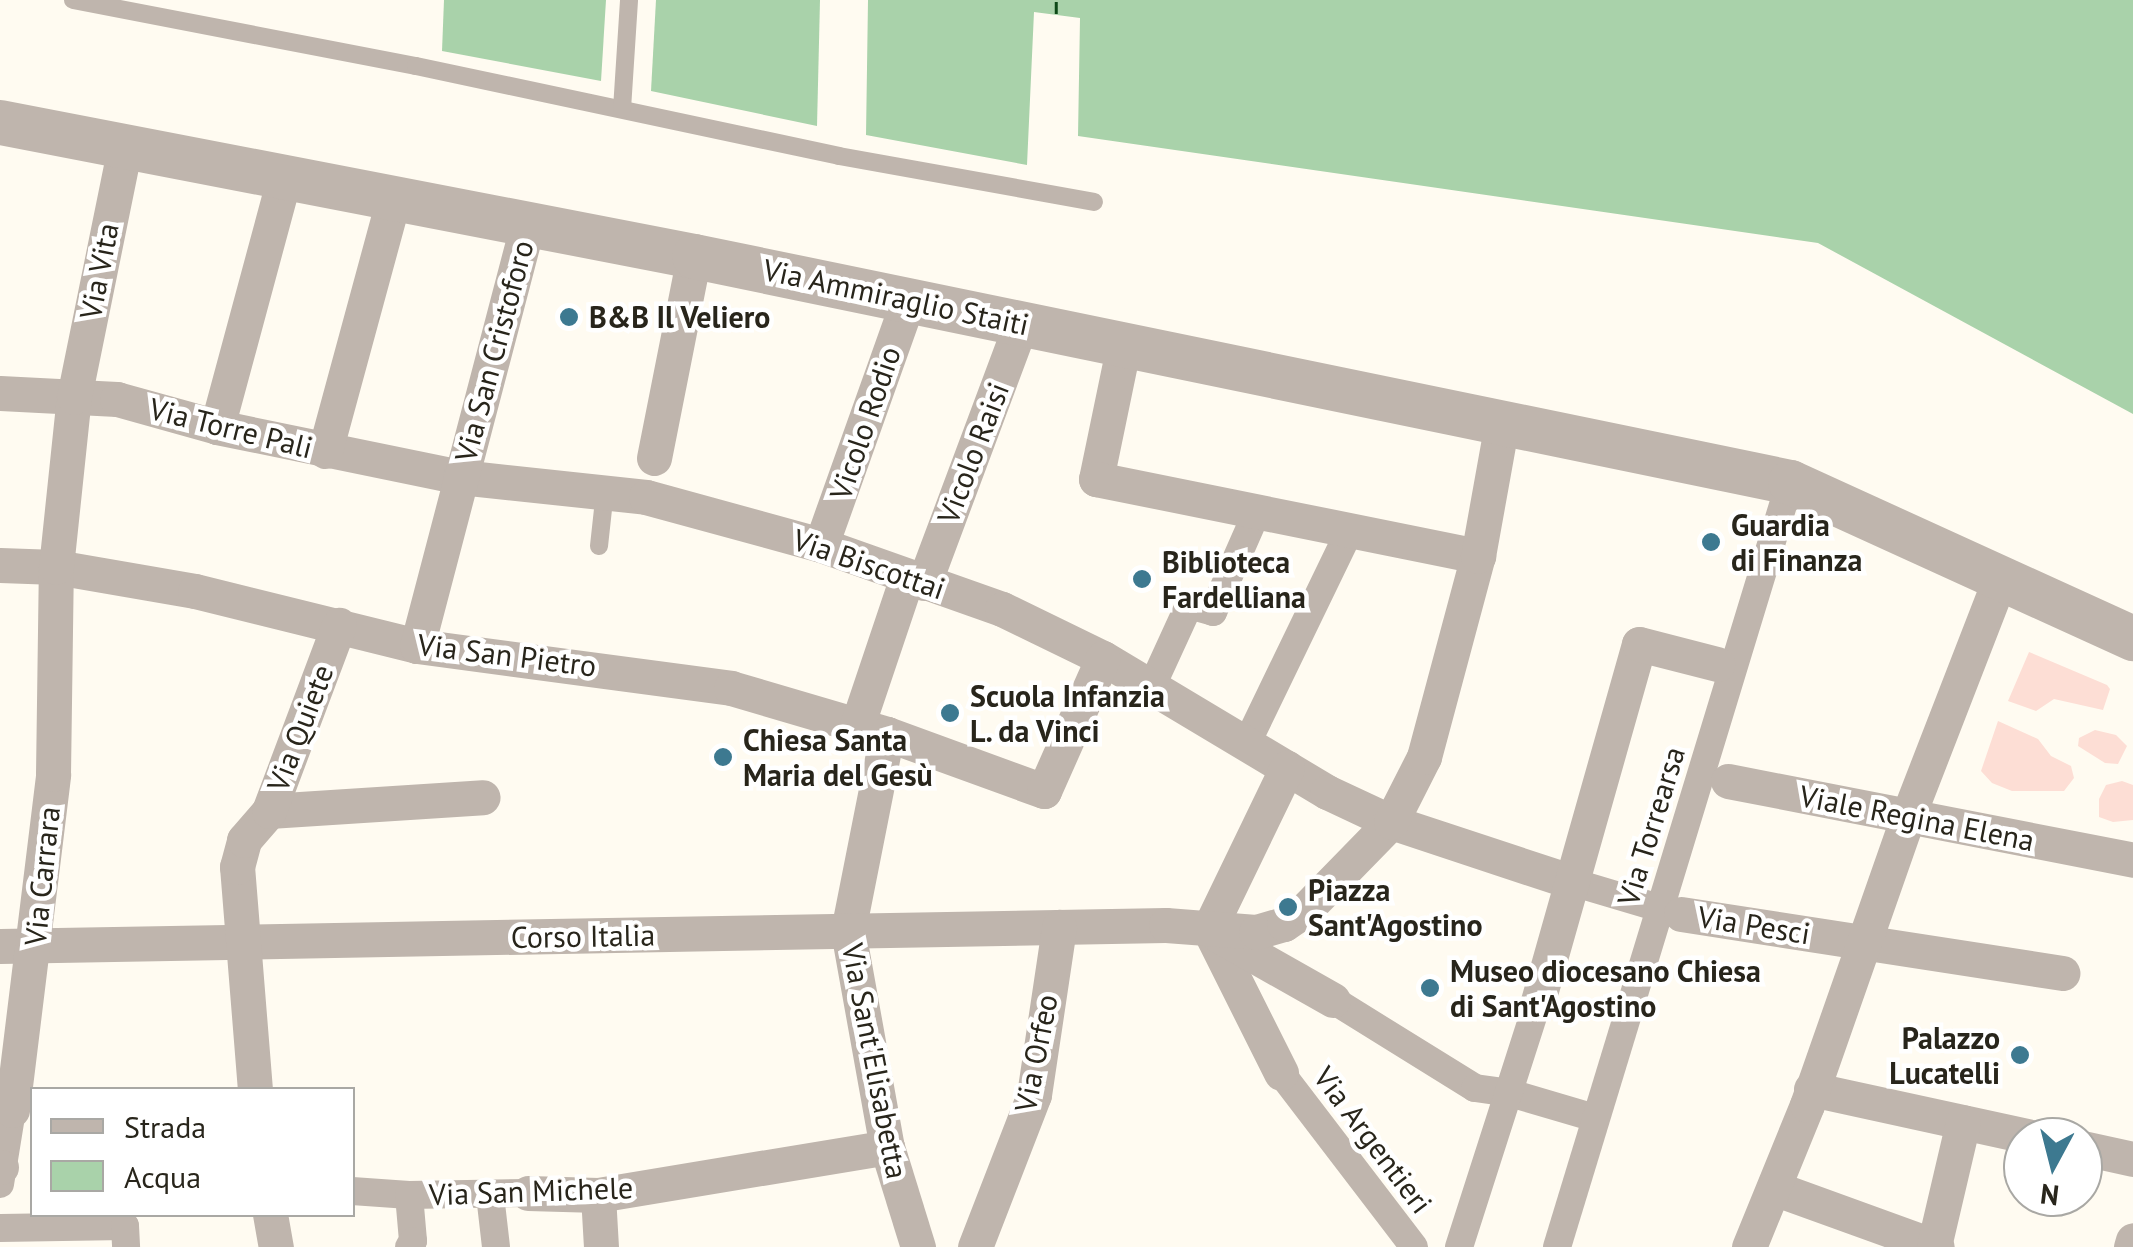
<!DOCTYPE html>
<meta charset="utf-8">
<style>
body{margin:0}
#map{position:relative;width:2133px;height:1247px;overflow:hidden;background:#fffbf1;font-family:"PT Sans",sans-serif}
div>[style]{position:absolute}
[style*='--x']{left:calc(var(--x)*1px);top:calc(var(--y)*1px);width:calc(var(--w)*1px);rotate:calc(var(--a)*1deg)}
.green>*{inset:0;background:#fdded5}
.water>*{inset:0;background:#a9d2aa}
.ferry>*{height:2.5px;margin-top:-1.25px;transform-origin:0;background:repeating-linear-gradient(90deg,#0d4917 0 12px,transparent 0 22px)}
.service>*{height:18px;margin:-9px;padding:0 9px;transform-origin:9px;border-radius:9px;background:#bfb5ad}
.pedestrian>*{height:28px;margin:-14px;padding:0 14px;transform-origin:14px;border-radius:14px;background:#bfb5ad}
.minor>*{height:35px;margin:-17.5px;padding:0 17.5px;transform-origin:17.5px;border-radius:17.5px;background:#bfb5ad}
.tertiary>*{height:45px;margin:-22.5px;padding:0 22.5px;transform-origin:22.5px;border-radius:22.5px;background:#bfb5ad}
.dots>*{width:28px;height:28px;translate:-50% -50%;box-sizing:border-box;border:5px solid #fff;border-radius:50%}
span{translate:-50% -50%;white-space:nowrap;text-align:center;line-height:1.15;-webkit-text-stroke:9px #fff;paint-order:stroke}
.street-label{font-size:30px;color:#28251b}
.poi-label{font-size:30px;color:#28251b;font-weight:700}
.left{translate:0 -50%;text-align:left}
.right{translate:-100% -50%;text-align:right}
.legend{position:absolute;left:30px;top:1087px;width:325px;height:130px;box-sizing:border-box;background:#fff;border:2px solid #a9a8a4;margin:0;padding:12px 18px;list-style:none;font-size:30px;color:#28251b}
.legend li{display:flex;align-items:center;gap:20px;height:50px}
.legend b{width:50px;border:2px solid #a9a8a4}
.north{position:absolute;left:2003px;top:1117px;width:100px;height:100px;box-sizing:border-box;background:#fff;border:2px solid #a9a8a4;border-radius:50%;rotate:187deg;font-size:28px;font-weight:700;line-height:40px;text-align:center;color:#28251b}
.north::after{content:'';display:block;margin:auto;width:35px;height:45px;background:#3d7990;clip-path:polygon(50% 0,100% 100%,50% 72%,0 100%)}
</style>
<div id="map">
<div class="green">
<div style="clip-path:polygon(2029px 652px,2107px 685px,2110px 689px,2103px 710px,2054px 699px,2036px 711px,2008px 701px)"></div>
<div style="clip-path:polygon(1998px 721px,2038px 739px,2051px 756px,2071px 766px,2074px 778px,2064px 791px,2012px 791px,1992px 783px,1981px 771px)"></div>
<div style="clip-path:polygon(2095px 730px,2116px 735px,2127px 746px,2118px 764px,2105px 763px,2078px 746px,2079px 738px)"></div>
<div style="clip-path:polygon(2122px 781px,2133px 785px,2133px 820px,2113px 822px,2099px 817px,2099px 799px,2106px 785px)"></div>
</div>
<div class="water">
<div style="clip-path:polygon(444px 0,606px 0,601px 81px,442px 51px)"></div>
<div style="clip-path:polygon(656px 0,820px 0,817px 126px,651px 91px)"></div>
<div style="clip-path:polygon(868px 0,2133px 0,2133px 414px,1818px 243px,1078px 136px,1080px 18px,1034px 12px,1027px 165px,866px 135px)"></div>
</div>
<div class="ferry">
<div style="--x:1056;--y:14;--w:14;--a:-90"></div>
</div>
<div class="service">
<div style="--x:73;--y:0;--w:349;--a:10.9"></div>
<div style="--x:416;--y:66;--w:432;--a:12"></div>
<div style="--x:839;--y:156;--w:259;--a:10.2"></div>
<div style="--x:622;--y:109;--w:109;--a:-86.3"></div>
<div style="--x:599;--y:546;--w:55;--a:-83.8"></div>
</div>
<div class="pedestrian">
<div style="--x:1152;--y:686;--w:89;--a:-65.4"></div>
<div style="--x:1189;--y:605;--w:25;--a:16"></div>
<div style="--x:1213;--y:612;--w:109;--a:-66.3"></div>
<div style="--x:1247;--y:743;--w:237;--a:-64.2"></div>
<div style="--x:1572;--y:882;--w:109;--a:16.6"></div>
<div style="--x:1333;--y:1000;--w:167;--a:31.8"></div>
<div style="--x:1475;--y:1088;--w:35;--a:8"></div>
<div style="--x:1510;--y:1093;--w:89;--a:16.4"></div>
<div style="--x:1281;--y:1073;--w:219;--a:52.6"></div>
<div style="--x:0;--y:1184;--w:75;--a:-80.8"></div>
<div style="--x:352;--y:1191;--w:57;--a:4"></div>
<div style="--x:409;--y:1195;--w:119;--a:-1"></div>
<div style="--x:409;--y:1195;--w:46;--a:85"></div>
<div style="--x:413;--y:1241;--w:7;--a:124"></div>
<div style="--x:490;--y:1195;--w:52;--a:83.4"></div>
<div style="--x:0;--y:1228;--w:125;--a:-0.9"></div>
<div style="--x:125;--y:1226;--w:21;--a:87"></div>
<div style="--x:1459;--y:1247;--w:258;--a:-72.2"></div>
<div style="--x:1557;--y:1247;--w:800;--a:-73.06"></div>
</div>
<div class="minor">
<div style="--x:1124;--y:344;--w:138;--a:101.7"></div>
<div style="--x:1096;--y:479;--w:390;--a:11.4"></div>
<div style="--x:0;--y:393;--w:117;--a:2.9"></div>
<div style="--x:117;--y:399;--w:104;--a:15.6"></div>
<div style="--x:217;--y:427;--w:248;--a:11.6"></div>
<div style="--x:460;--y:477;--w:187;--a:6.1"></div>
<div style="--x:646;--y:497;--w:181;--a:15.3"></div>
<div style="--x:821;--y:545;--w:192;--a:19.5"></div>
<div style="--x:1002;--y:609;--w:112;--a:25.9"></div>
<div style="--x:1103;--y:658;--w:261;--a:30.9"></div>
<div style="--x:1327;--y:792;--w:71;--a:25.1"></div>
<div style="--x:1391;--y:822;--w:191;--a:18.3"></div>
<div style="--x:217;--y:427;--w:258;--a:-74.9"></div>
<div style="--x:325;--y:451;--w:260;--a:-74.8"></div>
<div style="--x:654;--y:458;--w:206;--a:-78.8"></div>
<div style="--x:821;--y:545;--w:260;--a:-70.4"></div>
<div style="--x:0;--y:565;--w:56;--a:2"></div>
<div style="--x:56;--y:567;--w:141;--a:9.8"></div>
<div style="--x:195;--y:591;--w:229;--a:13.9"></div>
<div style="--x:417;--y:646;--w:317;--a:7.6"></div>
<div style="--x:731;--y:688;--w:163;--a:16.4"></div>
<div style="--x:887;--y:734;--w:167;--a:20"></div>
<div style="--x:1044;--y:791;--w:145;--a:-66.1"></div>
<div style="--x:924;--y:583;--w:278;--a:-69.5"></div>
<div style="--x:417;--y:646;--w:436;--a:-75.3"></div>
<div style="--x:857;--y:726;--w:157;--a:-71.4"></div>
<div style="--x:887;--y:734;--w:201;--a:101.2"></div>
<div style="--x:848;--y:931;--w:219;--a:79.8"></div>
<div style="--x:887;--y:1147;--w:105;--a:72.8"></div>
<div style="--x:1728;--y:781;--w:413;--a:11"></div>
<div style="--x:269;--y:811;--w:214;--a:-3.7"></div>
<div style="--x:1681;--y:914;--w:386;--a:8.8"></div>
<div style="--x:1209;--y:929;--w:179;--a:-64.2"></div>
<div style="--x:1209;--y:929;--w:161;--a:63.4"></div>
<div style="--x:1218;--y:935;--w:132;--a:29.5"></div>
<div style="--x:0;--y:946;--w:1166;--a:-1.03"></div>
<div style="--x:1166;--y:925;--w:90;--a:4.4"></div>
<div style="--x:1256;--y:932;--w:29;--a:-16"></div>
<div style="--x:1284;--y:924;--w:25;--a:-34"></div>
<div style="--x:1305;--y:910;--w:123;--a:-45.7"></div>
<div style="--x:1391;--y:822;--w:73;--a:-63.1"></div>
<div style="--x:1424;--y:757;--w:208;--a:-75"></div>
<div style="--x:1478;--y:556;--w:136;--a:-79.8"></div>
<div style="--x:1538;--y:1001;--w:371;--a:-74.2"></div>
<div style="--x:1639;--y:644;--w:81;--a:14.4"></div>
<div style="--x:1811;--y:1089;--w:226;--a:12.3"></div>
<div style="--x:255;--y:1090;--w:224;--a:-94.6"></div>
<div style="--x:237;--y:867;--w:28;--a:-75"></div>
<div style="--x:244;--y:840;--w:38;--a:-49"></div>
<div style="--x:269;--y:811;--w:199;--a:-69.4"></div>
<div style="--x:12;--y:1110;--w:338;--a:-83"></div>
<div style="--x:53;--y:774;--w:207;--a:-89.2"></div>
<div style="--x:56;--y:567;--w:171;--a:-84"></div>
<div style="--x:74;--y:397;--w:256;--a:-78.5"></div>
<div style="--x:2083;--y:1148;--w:51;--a:12.4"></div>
<div style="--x:0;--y:1167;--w:1;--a:0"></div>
<div style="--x:1774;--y:1188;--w:173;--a:19.9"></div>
<div style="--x:528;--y:1193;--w:70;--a:1.6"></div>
<div style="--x:598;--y:1195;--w:293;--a:-9.4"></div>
<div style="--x:598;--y:1195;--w:52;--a:86.7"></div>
<div style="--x:270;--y:1214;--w:34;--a:80"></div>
<div style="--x:1934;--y:1246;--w:127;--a:-76.8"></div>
<div style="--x:975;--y:1247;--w:163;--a:-68.8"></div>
<div style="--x:1034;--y:1095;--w:170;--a:-81.5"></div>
<div style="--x:1749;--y:1247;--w:153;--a:-67.8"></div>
<div style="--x:1807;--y:1105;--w:306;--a:-70.7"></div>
<div style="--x:1908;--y:816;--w:254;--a:-68.8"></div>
<div style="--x:2131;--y:1247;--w:7;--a:-74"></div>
</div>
<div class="tertiary">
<div style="--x:0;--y:122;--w:707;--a:10.93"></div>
<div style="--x:694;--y:256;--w:1119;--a:11.65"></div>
<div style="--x:1790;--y:482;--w:377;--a:24.5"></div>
</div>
<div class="dots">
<div style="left:569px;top:317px;background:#3d7990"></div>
<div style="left:1711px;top:542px;background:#3d7990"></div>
<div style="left:1142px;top:579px;background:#3d7990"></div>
<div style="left:950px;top:713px;background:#3d7990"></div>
<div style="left:723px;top:757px;background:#3d7990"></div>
<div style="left:1288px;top:907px;background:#3d7990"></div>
<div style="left:1430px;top:988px;background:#3d7990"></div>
<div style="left:2020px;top:1055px;background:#3d7990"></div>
</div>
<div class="street-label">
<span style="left:99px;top:271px;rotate:-79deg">Via Vita</span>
<span style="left:896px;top:297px;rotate:12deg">Via Ammiraglio Staiti</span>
<span style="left:494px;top:351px;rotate:-75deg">Via San Cristoforo</span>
<span style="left:865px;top:423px;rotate:-71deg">Vicolo Rodio</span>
<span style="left:231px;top:428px;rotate:14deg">Via Torre Pali</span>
<span style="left:973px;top:453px;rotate:-69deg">Vicolo Raisi</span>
<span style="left:869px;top:564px;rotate:19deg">Via Biscottai</span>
<span style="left:507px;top:655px;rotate:7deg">Via San Pietro</span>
<span style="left:300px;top:728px;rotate:-69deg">Via Quiete</span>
<span style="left:1917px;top:818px;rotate:11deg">Viale Regina Elena</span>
<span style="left:1651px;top:826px;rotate:-73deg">Via Torrearsa</span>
<span style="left:42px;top:876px;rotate:-84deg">Via Carrara</span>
<span style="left:1754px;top:925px;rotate:9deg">Via Pesci</span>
<span style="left:583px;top:936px;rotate:-1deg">Corso Italia</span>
<span style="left:1036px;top:1053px;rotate:-79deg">Via Orfeo</span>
<span style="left:875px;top:1061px;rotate:79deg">Via Sant'Elisabetta</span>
<span style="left:1373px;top:1140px;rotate:53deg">Via Argentieri</span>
<span style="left:531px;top:1191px;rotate:-2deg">Via San Michele</span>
</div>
<div class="poi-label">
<span class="left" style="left:589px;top:317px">B&amp;B Il Veliero</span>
<span class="left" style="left:1731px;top:542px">Guardia<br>di Finanza</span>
<span class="left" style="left:1162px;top:579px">Biblioteca<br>Fardelliana</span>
<span class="left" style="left:970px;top:713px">Scuola Infanzia<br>L. da Vinci</span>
<span class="left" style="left:743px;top:757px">Chiesa Santa<br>Maria del Gesù</span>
<span class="left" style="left:1308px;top:907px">Piazza<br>Sant'Agostino</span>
<span class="left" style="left:1450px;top:988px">Museo diocesano Chiesa<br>di Sant'Agostino</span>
<span class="right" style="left:2000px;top:1055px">Palazzo<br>Lucatelli</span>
</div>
<ul class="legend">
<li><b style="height:12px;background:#bfb5ad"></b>Strada</li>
<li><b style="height:28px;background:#a9d2aa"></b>Acqua</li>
</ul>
<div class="north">N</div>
</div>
